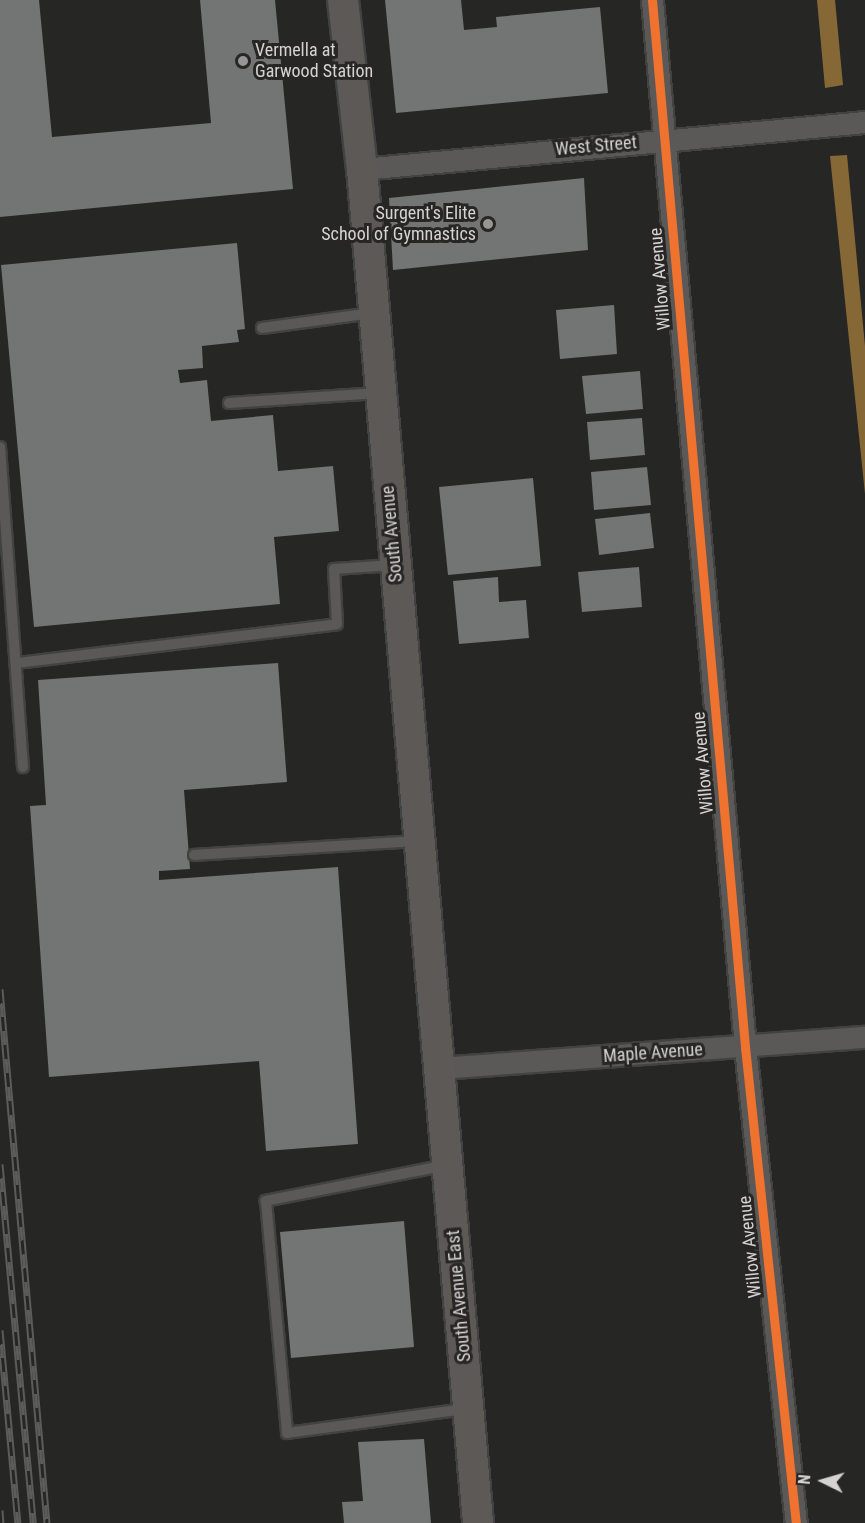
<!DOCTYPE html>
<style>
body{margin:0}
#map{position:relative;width:865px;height:1523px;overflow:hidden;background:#262625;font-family:"Roboto Condensed",sans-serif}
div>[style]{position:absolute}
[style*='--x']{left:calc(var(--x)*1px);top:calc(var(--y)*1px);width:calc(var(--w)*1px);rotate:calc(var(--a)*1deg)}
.water>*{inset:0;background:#866837}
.building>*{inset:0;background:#737474}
.roads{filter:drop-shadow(2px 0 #424241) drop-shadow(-2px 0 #424241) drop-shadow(0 2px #424241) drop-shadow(0 -2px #424241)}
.service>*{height:10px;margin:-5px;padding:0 5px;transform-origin:5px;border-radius:5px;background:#5a5958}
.minor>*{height:21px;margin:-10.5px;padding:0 10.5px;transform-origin:10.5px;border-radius:10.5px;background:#5a5958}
.secondary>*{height:30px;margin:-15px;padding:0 15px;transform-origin:15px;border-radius:15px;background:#5c5956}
.rail>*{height:7px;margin-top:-3.5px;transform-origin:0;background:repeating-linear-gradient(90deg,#272624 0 14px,#5c5c5b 0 28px);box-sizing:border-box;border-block:2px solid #5c5c5b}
.cycleway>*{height:9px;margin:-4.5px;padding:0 4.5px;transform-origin:4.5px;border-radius:4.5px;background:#ef722f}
.dots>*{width:16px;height:16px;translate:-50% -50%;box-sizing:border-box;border:3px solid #272624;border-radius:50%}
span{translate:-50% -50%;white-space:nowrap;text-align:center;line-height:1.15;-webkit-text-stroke:6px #272624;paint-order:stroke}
.poi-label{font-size:18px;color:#d4d3d2}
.left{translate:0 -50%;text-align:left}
.right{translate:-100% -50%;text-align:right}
.street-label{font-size:18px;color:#d4d3d2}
.north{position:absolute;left:793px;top:1451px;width:60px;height:60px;-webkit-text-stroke:4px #272624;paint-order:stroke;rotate:275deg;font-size:16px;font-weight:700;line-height:24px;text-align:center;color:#d4d3d2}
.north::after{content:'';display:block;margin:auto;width:21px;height:27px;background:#d4d3d2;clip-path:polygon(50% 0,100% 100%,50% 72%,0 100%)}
</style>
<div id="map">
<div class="water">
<div style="clip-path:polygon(817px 0,835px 0,843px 85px,825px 88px)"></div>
<div style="clip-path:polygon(847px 155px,865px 346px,865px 494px,830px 156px)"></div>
</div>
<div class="building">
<div style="clip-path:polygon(0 0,39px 0,52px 137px,211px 123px,200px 0,275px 0,293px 189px,0 217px)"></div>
<div style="clip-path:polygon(385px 0,461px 0,464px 30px,497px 27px,496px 17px,600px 7px,608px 93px,396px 113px)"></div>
<div style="clip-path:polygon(584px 178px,588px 250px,393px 270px,389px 198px)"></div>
<div style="clip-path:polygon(237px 243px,245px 329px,237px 330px,239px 342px,202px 346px,203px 368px,178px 370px,180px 383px,207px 380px,211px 421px,273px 415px,278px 471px,333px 466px,339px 531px,274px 537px,280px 604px,34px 627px,1px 265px)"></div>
<div style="clip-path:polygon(614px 305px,617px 354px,560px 359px,556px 310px)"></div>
<div style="clip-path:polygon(640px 371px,643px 409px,586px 414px,582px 376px)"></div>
<div style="clip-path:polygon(642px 418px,645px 455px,590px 460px,587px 422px)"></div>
<div style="clip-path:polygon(647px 467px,651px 505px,594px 510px,591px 472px)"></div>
<div style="clip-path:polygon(533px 478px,541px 566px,448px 575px,439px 487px)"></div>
<div style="clip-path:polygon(650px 513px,654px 548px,599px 555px,595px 519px)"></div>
<div style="clip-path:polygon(639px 567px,642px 607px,582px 612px,578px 572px)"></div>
<div style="clip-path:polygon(498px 577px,499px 602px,526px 600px,529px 638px,459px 644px,453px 581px)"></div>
<div style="clip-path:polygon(278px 663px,287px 782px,184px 790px,190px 869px,159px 871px,159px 880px,338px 867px,358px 1144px,266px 1151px,259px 1061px,49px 1077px,30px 806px,46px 805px,38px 680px)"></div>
<div style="clip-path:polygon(404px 1221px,414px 1347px,291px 1358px,280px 1232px)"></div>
<div style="clip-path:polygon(424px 1439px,431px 1523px,344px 1523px,342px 1502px,363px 1501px,358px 1442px)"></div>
</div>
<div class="roads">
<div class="service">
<div style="--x:262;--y:328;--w:111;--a:-7.8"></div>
<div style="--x:229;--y:403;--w:150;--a:-3.8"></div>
<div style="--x:0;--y:447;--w:321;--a:85.9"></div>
<div style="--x:17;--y:663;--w:322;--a:-6.9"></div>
<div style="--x:337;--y:624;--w:55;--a:-93.1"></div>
<div style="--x:334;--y:569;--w:60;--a:-3.8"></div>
<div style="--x:194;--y:855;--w:222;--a:-3.6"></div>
<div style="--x:447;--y:1165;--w:185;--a:168.8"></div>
<div style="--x:266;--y:1201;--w:233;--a:84.8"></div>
<div style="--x:287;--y:1433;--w:180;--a:-7.7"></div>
</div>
<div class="minor">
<div style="--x:652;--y:0;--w:1051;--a:84.92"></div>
<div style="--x:745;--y:1047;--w:479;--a:83.9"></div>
<div style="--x:362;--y:169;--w:505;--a:-5.34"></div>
<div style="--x:440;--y:1068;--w:426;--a:-4.2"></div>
</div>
<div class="secondary">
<div style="--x:343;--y:0;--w:170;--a:83.6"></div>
<div style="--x:362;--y:169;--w:1359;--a:85.1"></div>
</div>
</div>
<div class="rail">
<div style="--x:0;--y:989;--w:536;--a:84.97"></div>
<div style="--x:0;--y:1164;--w:361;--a:84.7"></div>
<div style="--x:0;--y:1330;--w:194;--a:84.7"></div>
<div style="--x:0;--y:1510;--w:13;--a:86"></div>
</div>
<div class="cycleway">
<div style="--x:652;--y:0;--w:1051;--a:84.92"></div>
<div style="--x:745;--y:1047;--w:479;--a:83.9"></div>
</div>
<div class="dots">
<div style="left:243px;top:61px;background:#979695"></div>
<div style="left:488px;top:224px;background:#979695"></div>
</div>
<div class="poi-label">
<span class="left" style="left:255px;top:61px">Vermella at<br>Garwood Station</span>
<span class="right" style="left:476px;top:224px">Surgent's Elite<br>School of Gymnastics</span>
</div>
<div class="street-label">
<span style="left:596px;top:146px;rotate:-5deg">West Street</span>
<span style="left:660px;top:279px;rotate:-95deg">Willow Avenue</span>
<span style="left:392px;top:534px;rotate:-95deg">South Avenue</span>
<span style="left:703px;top:763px;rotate:-95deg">Willow Avenue</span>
<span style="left:653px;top:1053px;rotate:-4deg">Maple Avenue</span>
<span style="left:750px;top:1247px;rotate:-96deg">Willow Avenue</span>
<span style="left:459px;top:1296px;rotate:-95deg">South Avenue East</span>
</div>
<div class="north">N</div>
</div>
